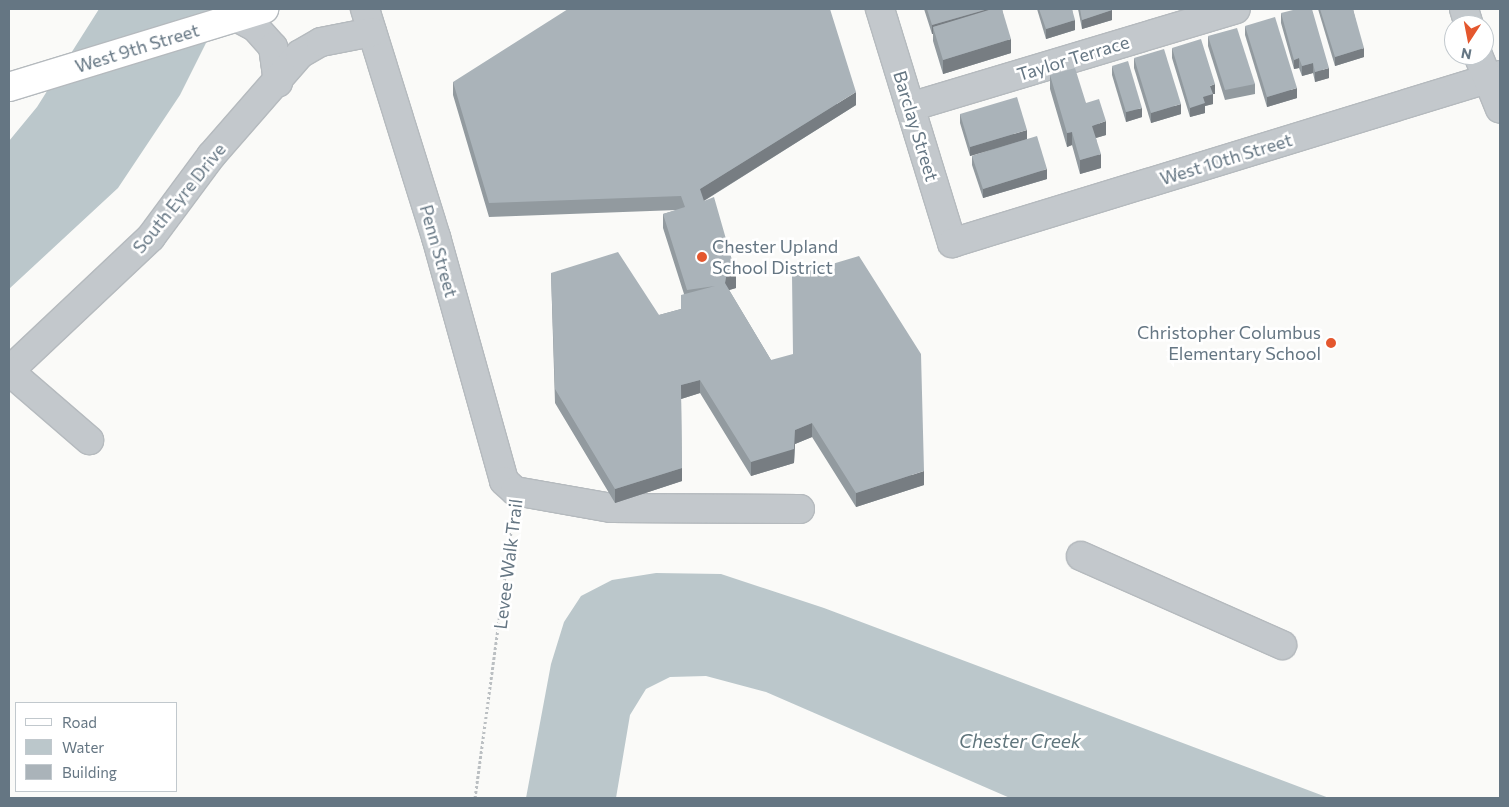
<!DOCTYPE html>
<style>
body{margin:0}
#map{position:relative;width:1509px;height:807px;overflow:hidden;background:#fafaf8;font-family:Commissioner,sans-serif}
div>[style]{position:absolute}
[style*='--x']{left:calc(var(--x)*1px);top:calc(var(--y)*1px);width:calc(var(--w)*1px);rotate:calc(var(--a)*1deg)}
.water>*{inset:0;background:#bbc7cb}
.path>*{height:3px;margin-top:-1.5px;transform-origin:0;background:repeating-linear-gradient(90deg,#bbbfc2 0 2.5px,transparent 0 5px)}
.roads{filter:drop-shadow(1px 0 #b5babe) drop-shadow(-1px 0 #b5babe) drop-shadow(0 1px #b5babe) drop-shadow(0 -1px #b5babe)}
.minor>*{height:28px;margin:-14px;padding:0 14px;transform-origin:14px;border-radius:14px;background:#c3c8cc}
.major>*{height:28px;margin:-14px;padding:0 14px;transform-origin:14px;border-radius:14px;background:#fff}
.wall>*{inset:0;background:#929a9f}
.shaded-wall>*{inset:0;background:#777d82}
.building>*{inset:0;background:#aab3b9}
.dots>*{width:14px;height:14px;translate:-50% -50%;box-sizing:border-box;border:2px solid #fff;border-radius:50%}
span{translate:-50% -50%;white-space:nowrap;text-align:center;line-height:1.15;-webkit-text-stroke:5px #fff;paint-order:stroke}
.street-label{font-size:18px;color:#657683}
.poi-label{font-size:18px;color:#657683}
.left{translate:0 -50%;text-align:left}
.right{translate:-100% -50%;text-align:right}
.water-label{font-size:19px;color:#60757c;font-style:italic}
.frame{position:absolute;inset:0;border:10px solid #657683;pointer-events:none}
.legend{position:absolute;left:15px;top:702px;width:162px;height:90px;box-sizing:border-box;background:#fff;border:1px solid #c1c8cd;margin:0;padding:6px 9px;list-style:none;font-size:15px;color:#657683}
.legend li{display:flex;align-items:center;gap:10px;height:25px}
.legend b{width:25px;border:1px solid #c1c8cd}
.north{position:absolute;left:1444px;top:15px;width:50px;height:50px;box-sizing:border-box;background:#fff;border:1px solid #c1c8cd;border-radius:50%;rotate:191deg;font-size:14px;font-weight:700;line-height:20px;text-align:center;color:#657683}
.north::after{content:'';display:block;margin:auto;width:18px;height:22px;background:#e4572e;clip-path:polygon(50% 0,100% 100%,50% 72%,0 100%)}
</style>
<div id="map">
<div class="water">
<div style="clip-path:polygon(99px 9px,223px 9px,180px 95px,118px 188px,9px 289px,9px 141px,37px 107px)"></div>
<div style="clip-path:polygon(656px 573px,721px 574px,824px 608px,1329px 798px,1010px 798px,766px 692px,706px 676px,670px 677px,646px 689px,630px 715px,616px 798px,526px 798px,551px 664px,564px 622px,581px 596px,612px 580px)"></div>
</div>
<div class="path">
<div style="--x:475;--y:798;--w:284;--a:-82.3"></div>
</div>
<div class="roads">
<div class="minor">
<div style="--x:365;--y:9;--w:239;--a:72.7"></div>
<div style="--x:436;--y:237;--w:253;--a:74.4"></div>
<div style="--x:504;--y:481;--w:15;--a:42"></div>
<div style="--x:515;--y:491;--w:97;--a:10"></div>
<div style="--x:611;--y:508;--w:189;--a:0.3"></div>
<div style="--x:880;--y:9;--w:245;--a:72.9"></div>
<div style="--x:952;--y:243;--w:573;--a:-17.04"></div>
<div style="--x:1464;--y:9;--w:17;--a:73"></div>
<div style="--x:236;--y:17;--w:21;--a:28"></div>
<div style="--x:255;--y:27;--w:27;--a:48"></div>
<div style="--x:273;--y:47;--w:36;--a:82"></div>
<div style="--x:1478;--y:55;--w:58;--a:67.8"></div>
<div style="--x:910;--y:107;--w:340;--a:-16.7"></div>
<div style="--x:9;--y:371;--w:195;--a:-43.3"></div>
<div style="--x:151;--y:237;--w:101;--a:-53.5"></div>
<div style="--x:211;--y:156;--w:135;--a:-48.9"></div>
<div style="--x:300;--y:54;--w:24;--a:-30"></div>
<div style="--x:321;--y:42;--w:52;--a:-11.1"></div>
<div style="--x:9;--y:371;--w:106;--a:40.8"></div>
<div style="--x:1081;--y:556;--w:220;--a:23.9"></div>
</div>
<div class="major">
<div style="--x:9;--y:87;--w:267;--a:-17"></div>
</div>
</div>
<div class="wall">
<div style="clip-path:polygon(924px 9px,1002px 9px,1011px 53px,943px 74px,933px 41px,933px 34px,932px 34px)"></div>
<div style="clip-path:polygon(1037px 9px,1072px 9px,1075px 30px,1046px 39px)"></div>
<div style="clip-path:polygon(1078px 9px,1112px 9px,1112px 20px,1082px 29px)"></div>
<div style="clip-path:polygon(1318px 9px,1353px 9px,1364px 57px,1335px 66px)"></div>
<div style="clip-path:polygon(1281px 13px,1329px 78px,1315px 82px,1313px 73px,1302px 76px,1299px 68px,1294px 69px,1281px 23px)"></div>
<div style="clip-path:polygon(1245px 26px,1297px 98px,1267px 107px,1245px 35px)"></div>
<div style="clip-path:polygon(1208px 36px,1255px 84px,1255px 94px,1225px 100px,1208px 46px)"></div>
<div style="clip-path:polygon(1172px 48px,1215px 94px,1213px 94px,1213px 104px,1205px 106px,1205px 113px,1190px 117px,1172px 58px)"></div>
<div style="clip-path:polygon(1134px 58px,1181px 114px,1151px 123px,1134px 68px)"></div>
<div style="clip-path:polygon(1112px 66px,1142px 117px,1126px 122px,1112px 75px)"></div>
<div style="clip-path:polygon(1050px 75px,1086px 103px,1106px 135px,1096px 138px,1101px 168px,1080px 174px,1072px 145px,1067px 147px,1050px 89px)"></div>
<div style="clip-path:polygon(453px 82px,856px 105px,704px 201px,736px 288px,729px 290px,771px 360px,924px 485px,856px 507px,812px 437px,795px 444px,794px 463px,751px 476px,700px 393px,681px 399px,682px 481px,615px 503px,555px 403px,551px 273px,659px 315px,681px 309px,684px 294px,663px 228px,663px 214px,677px 210px,489px 217px,453px 95px)"></div>
<div style="clip-path:polygon(960px 114px,1027px 139px,1047px 179px,983px 198px,972px 165px,972px 156px,994px 149px,970px 156px,960px 123px)"></div>
</div>
<div class="shaded-wall">
<div style="clip-path:polygon(988px 9px,998px 9px,933px 27px,933px 34px,932px 34px,932px 25px)"></div>
<div style="clip-path:polygon(1112px 10px,1112px 20px,1082px 29px,1082px 20px)"></div>
<div style="clip-path:polygon(1075px 20px,1075px 30px,1046px 39px,1046px 29px)"></div>
<div style="clip-path:polygon(1011px 39px,1011px 53px,943px 74px,943px 60px)"></div>
<div style="clip-path:polygon(1364px 48px,1364px 57px,1335px 66px,1335px 57px)"></div>
<div style="clip-path:polygon(1299px 58px,1299px 68px,1294px 69px,1294px 60px)"></div>
<div style="clip-path:polygon(1313px 63px,1313px 73px,1302px 76px,1302px 66px)"></div>
<div style="clip-path:polygon(1329px 68px,1329px 78px,1315px 82px,1315px 72px)"></div>
<div style="clip-path:polygon(1215px 84px,1215px 94px,1213px 94px,1213px 104px,1205px 106px,1205px 113px,1190px 117px,1190px 108px,1203px 97px,1210px 86px)"></div>
<div style="clip-path:polygon(1297px 88px,1297px 98px,1267px 107px,1267px 97px)"></div>
<div style="clip-path:polygon(856px 92px,856px 105px,700px 203px,700px 189px)"></div>
<div style="clip-path:polygon(1181px 104px,1181px 114px,1151px 123px,1151px 113px)"></div>
<div style="clip-path:polygon(1142px 108px,1142px 117px,1126px 122px,1126px 112px)"></div>
<div style="clip-path:polygon(1106px 121px,1106px 135px,1092px 139px,1092px 126px)"></div>
<div style="clip-path:polygon(1027px 130px,1027px 139px,970px 156px,970px 147px)"></div>
<div style="clip-path:polygon(1072px 132px,1072px 145px,1067px 147px,1067px 133px)"></div>
<div style="clip-path:polygon(1101px 154px,1101px 168px,1080px 174px,1080px 160px)"></div>
<div style="clip-path:polygon(1047px 169px,1047px 179px,983px 198px,983px 189px)"></div>
<div style="clip-path:polygon(736px 274px,736px 288px,726px 291px,725px 283px,726px 277px)"></div>
<div style="clip-path:polygon(700px 380px,700px 393px,681px 399px,681px 385px)"></div>
<div style="clip-path:polygon(812px 423px,812px 437px,795px 444px,794px 463px,751px 476px,751px 462px,795px 430px)"></div>
<div style="clip-path:polygon(682px 468px,682px 481px,615px 503px,615px 489px)"></div>
<div style="clip-path:polygon(924px 471px,924px 485px,856px 507px,856px 493px)"></div>
</div>
<div class="building">
<div style="clip-path:polygon(568px 9px,830px 9px,856px 92px,700px 189px,704px 201px,714px 197px,736px 274px,726px 277px,725px 283px,771px 360px,793px 354px,792px 276px,859px 256px,921px 354px,924px 471px,856px 493px,812px 423px,795px 430px,794px 449px,751px 462px,700px 380px,681px 385px,682px 468px,615px 489px,555px 389px,551px 273px,618px 252px,659px 315px,681px 309px,681px 295px,715px 286px,687px 290px,663px 214px,685px 207px,681px 196px,489px 203px,453px 82px)"></div>
<div style="clip-path:polygon(927px 9px,988px 9px,932px 25px)"></div>
<div style="clip-path:polygon(992px 9px,1002px 9px,1011px 39px,943px 60px,933px 27px)"></div>
<div style="clip-path:polygon(1039px 9px,1072px 9px,1075px 20px,1046px 29px)"></div>
<div style="clip-path:polygon(1080px 9px,1112px 9px,1112px 10px,1082px 20px)"></div>
<div style="clip-path:polygon(1297px 9px,1312px 9px,1329px 68px,1315px 72px,1313px 63px,1302px 66px,1299px 58px,1294px 60px,1281px 13px)"></div>
<div style="clip-path:polygon(1320px 9px,1353px 9px,1364px 48px,1335px 57px)"></div>
<div style="clip-path:polygon(1275px 17px,1297px 88px,1267px 97px,1245px 26px)"></div>
<div style="clip-path:polygon(1237px 28px,1255px 84px,1225px 90px,1208px 36px)"></div>
<div style="clip-path:polygon(1201px 39px,1215px 84px,1210px 86px,1213px 94px,1203px 97px,1205px 103px,1190px 108px,1172px 48px)"></div>
<div style="clip-path:polygon(1164px 49px,1181px 104px,1151px 113px,1134px 58px)"></div>
<div style="clip-path:polygon(1128px 61px,1142px 108px,1126px 112px,1112px 66px)"></div>
<div style="clip-path:polygon(1075px 68px,1086px 103px,1099px 99px,1106px 121px,1092px 126px,1101px 154px,1080px 160px,1072px 132px,1067px 133px,1050px 75px)"></div>
<div style="clip-path:polygon(1017px 97px,1027px 130px,970px 147px,960px 114px)"></div>
<div style="clip-path:polygon(1037px 136px,1047px 169px,983px 189px,972px 156px)"></div>
</div>
<div class="dots">
<div style="left:702px;top:257px;background:#e4572e"></div>
<div style="left:1331px;top:343px;background:#e4572e"></div>
</div>
<div class="street-label">
<span style="left:137px;top:48px;rotate:-17deg">West 9th Street</span>
<span style="left:1073px;top:58px;rotate:-17deg">Taylor Terrace</span>
<span style="left:916px;top:126px;rotate:73deg">Barclay Street</span>
<span style="left:1226px;top:159px;rotate:-17deg">West 10th Street</span>
<span style="left:179px;top:198px;rotate:-51deg">South Eyre Drive</span>
<span style="left:439px;top:251px;rotate:74deg">Penn Street</span>
<span style="left:508px;top:564px;rotate:-83deg">Levee Walk Trail</span>
</div>
<div class="poi-label">
<span class="left" style="left:712px;top:257px">Chester Upland<br>School District</span>
<span class="right" style="left:1321px;top:343px">Christopher Columbus<br>Elementary School</span>
</div>
<div class="water-label">
<span style="left:1020px;top:741px">Chester Creek</span>
</div>
<div class="frame"></div>
<ul class="legend">
<li><b style="height:6px;background:#fff"></b>Road</li>
<li><b style="height:14px;background:#bbc7cb"></b>Water</li>
<li><b style="height:14px;background:#aab3b9"></b>Building</li>
</ul>
<div class="north">N</div>
</div>
